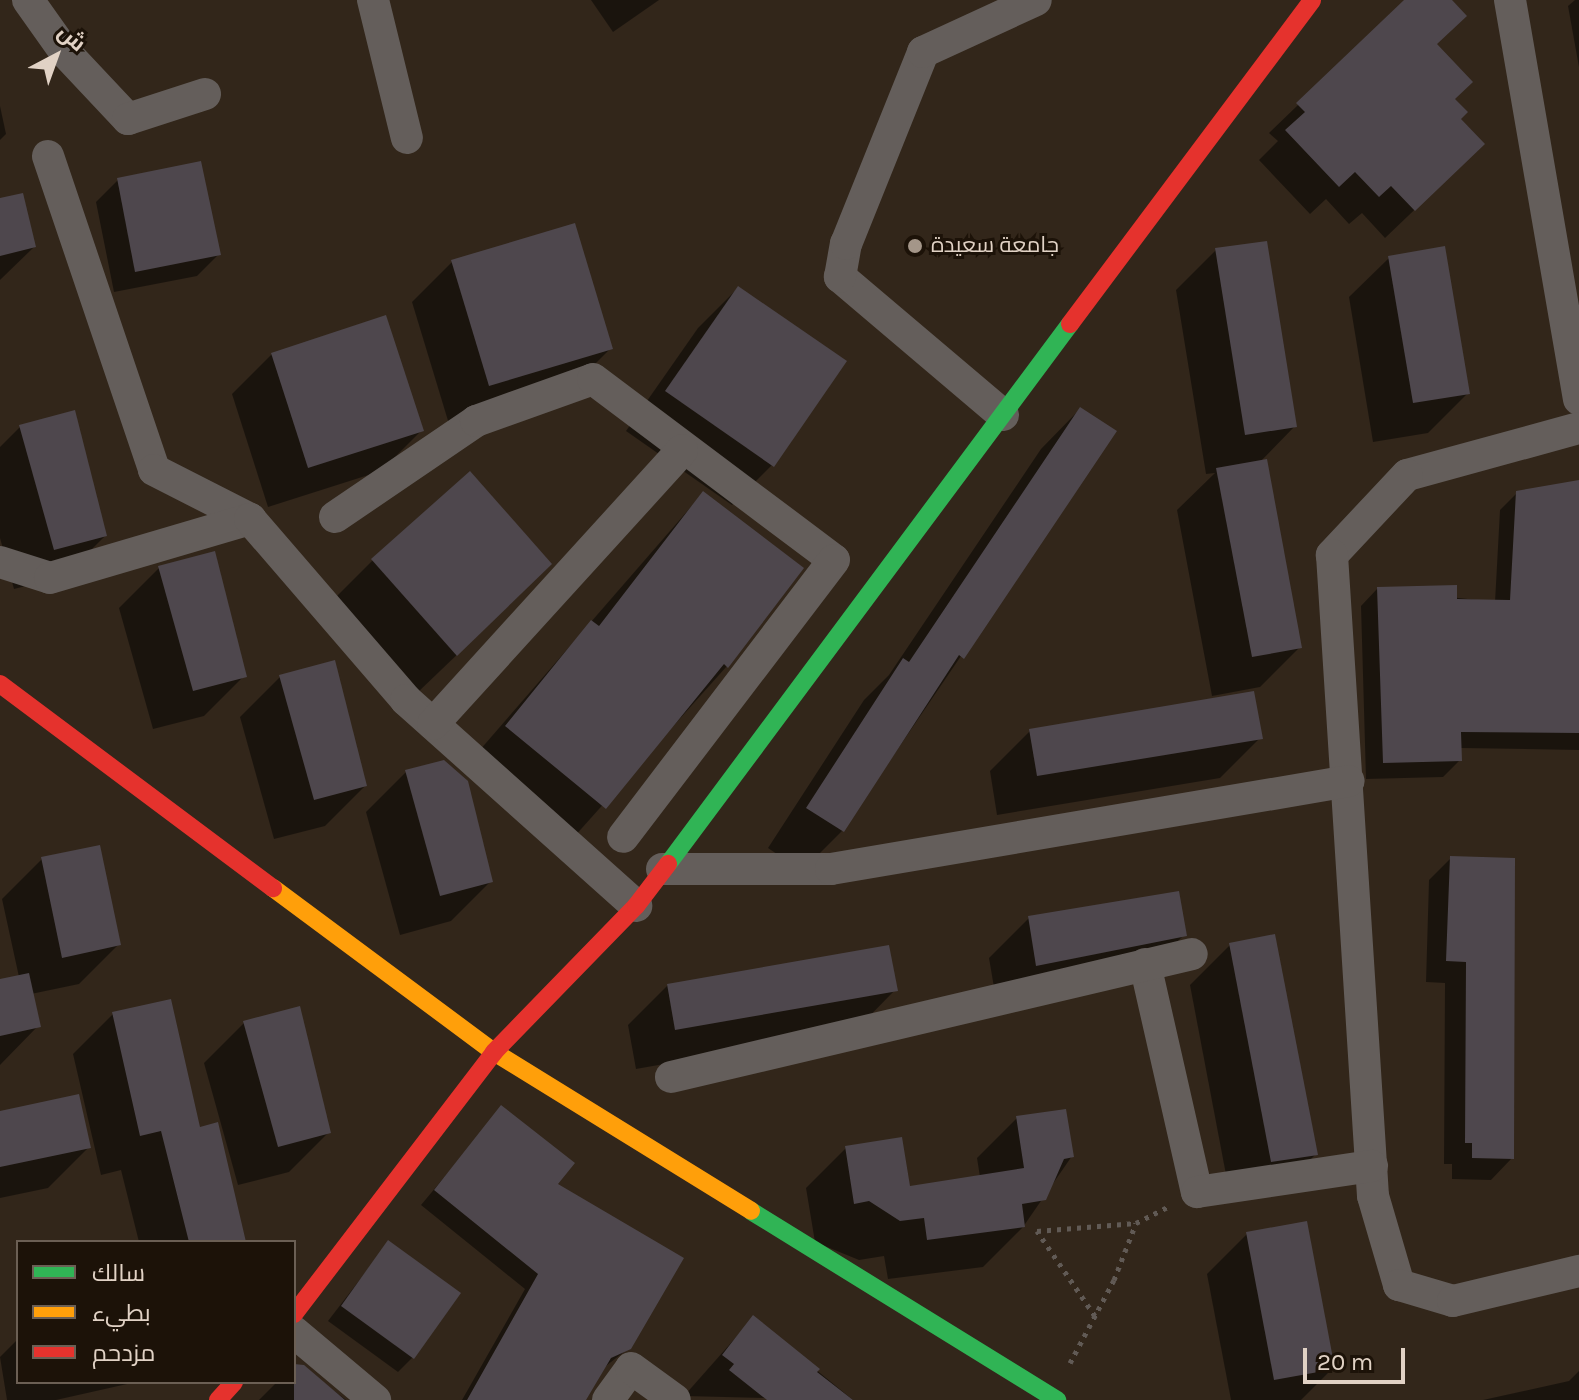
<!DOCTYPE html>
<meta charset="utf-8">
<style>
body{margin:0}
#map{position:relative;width:1579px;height:1400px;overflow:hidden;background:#32261a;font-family:Karla,Cairo,sans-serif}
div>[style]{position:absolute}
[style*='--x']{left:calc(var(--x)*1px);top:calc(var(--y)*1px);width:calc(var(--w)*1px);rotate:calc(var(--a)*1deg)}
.shadow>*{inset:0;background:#0007}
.building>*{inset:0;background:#4e474d}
.path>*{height:5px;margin-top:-2.5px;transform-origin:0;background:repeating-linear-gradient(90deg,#615a55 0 4px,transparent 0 10px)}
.street>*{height:32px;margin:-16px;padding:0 16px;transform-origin:16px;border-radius:16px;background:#645e5b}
.fast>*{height:18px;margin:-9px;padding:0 9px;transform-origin:9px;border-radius:9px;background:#30b455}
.slow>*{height:18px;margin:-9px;padding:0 9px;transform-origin:9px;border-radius:9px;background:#ff9f0a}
.jam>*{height:18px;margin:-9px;padding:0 9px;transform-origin:9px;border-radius:9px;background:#e5322d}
.dots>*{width:22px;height:22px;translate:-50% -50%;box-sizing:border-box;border:4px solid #1c1208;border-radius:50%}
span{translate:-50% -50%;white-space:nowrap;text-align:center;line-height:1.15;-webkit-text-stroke:6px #1c1208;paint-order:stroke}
.poi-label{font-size:22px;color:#e1d2c5}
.left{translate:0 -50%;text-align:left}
.legend{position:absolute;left:16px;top:1240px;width:280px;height:144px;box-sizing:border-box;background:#1c1208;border:2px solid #6b5f54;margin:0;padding:10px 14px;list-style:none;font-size:24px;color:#e1d2c5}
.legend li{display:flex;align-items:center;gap:16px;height:40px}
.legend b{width:40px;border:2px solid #6b5f54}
.north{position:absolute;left:16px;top:16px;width:80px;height:80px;-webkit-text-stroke:6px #1c1208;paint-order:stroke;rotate:41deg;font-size:22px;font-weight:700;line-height:32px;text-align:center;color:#e1d2c5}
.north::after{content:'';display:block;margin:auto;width:28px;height:36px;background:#e1d2c5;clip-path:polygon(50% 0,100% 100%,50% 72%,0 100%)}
.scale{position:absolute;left:1303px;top:1348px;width:102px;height:36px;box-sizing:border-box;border:4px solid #e1d2c5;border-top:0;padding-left:10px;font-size:24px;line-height:28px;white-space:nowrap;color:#e1d2c5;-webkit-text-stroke:6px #1c1208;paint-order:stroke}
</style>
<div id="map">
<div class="shadow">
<div style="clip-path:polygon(591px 0,659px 0,613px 32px)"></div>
<div style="clip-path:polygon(1407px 0,1449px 0,1435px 45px,1459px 119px,1454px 172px,1385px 238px,1362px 213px,1349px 224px,1326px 199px,1310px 214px,1259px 160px,1278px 141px,1269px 133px)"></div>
<div style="clip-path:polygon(1575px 0,1579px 0,1579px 67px,1568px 6px)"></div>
<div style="clip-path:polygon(0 106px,6px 134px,0 140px)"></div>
<div style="clip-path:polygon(118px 180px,219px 254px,197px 276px,114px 292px,96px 202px)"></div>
<div style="clip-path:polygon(0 200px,34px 247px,0 280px)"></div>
<div style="clip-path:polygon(1216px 250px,1295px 426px,1259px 463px,1300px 647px,1260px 687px,1212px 696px,1177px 510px,1215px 473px,1206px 474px,1176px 290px)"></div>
<div style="clip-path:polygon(1389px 258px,1468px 393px,1428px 433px,1373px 442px,1349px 297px)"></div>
<div style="clip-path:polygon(452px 262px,611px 348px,571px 388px,449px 424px,412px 302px)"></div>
<div style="clip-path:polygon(738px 288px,772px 465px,732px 505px,626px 431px,698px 328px)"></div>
<div style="clip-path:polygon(272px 354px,421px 431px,381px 471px,268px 507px,232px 394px)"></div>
<div style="clip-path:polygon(1080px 409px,1114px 431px,842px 831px,802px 871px,768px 848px,864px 700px,889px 675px,1041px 449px)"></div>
<div style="clip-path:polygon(20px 427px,105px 536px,65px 576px,14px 589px,0 538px,0 447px)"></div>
<div style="clip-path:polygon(1579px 482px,1579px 750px,1460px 748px,1460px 760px,1443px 777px,1366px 779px,1361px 606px,1377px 589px,1495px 602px,1500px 510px,1517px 493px)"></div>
<div style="clip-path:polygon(703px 493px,727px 666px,565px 847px,466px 766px)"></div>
<div style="clip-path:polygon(373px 560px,510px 604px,416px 694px,333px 600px)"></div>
<div style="clip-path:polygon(159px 568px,244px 676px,204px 716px,153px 729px,119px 608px)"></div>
<div style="clip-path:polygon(280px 677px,365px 786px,325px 826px,274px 839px,240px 717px)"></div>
<div style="clip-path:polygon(1030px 731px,1260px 738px,1220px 778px,997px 815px,990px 771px)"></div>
<div style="clip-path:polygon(406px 772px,491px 881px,451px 921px,400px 935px,366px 812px)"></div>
<div style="clip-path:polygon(1451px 858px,1512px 1158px,1491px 1180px,1452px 1179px,1452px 1164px,1444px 1164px,1445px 983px,1426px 982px,1429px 880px)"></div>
<div style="clip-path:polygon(42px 859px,119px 944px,79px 984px,31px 994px,38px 1026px,0 1065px,0 981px,19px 977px,2px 899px)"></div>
<div style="clip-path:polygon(1029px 918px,1184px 935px,1144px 975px,997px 1005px,989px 958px)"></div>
<div style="clip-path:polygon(1230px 945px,1316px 1154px,1276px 1194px,1231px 1201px,1190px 985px)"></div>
<div style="clip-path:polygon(668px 985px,895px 990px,856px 1030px,636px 1069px,628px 1025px)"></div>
<div style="clip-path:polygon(113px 1014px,199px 1129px,244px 1242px,139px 1242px,121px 1170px,101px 1175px,73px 1054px)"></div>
<div style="clip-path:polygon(244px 1023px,329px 1132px,289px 1172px,238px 1185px,204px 1063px)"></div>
<div style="clip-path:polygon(502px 1108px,555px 1185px,629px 1348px,602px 1369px,584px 1400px,462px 1400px,525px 1289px,421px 1205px)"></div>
<div style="clip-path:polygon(0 1112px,88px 1148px,48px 1188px,0 1198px)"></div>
<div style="clip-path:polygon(1017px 1118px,1072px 1156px,1023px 1227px,983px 1267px,888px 1279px,884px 1256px,859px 1260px,815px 1242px,806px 1188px,846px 1148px,908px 1188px,980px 1177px,977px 1158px)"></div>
<div style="clip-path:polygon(1247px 1234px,1333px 1368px,1301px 1400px,1231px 1400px,1207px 1274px)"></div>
<div style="clip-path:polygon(388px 1243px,413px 1357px,398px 1372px,328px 1321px)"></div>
<div style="clip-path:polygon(753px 1318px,853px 1400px,684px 1396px)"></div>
<div style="clip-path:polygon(18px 1339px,18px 1382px,136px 1382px,56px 1400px,7px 1400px,0 1357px)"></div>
<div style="clip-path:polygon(294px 1366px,303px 1367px,346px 1400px,259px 1400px,277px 1382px,294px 1382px)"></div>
<div style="clip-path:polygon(1579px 1371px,1579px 1400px,1483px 1400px,1569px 1381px)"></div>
</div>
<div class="building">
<div style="clip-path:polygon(1404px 0,1452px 0,1467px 16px,1437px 44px,1473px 82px,1455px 99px,1468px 112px,1461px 119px,1485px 144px,1415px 211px,1391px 186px,1379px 197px,1355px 172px,1339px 187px,1285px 130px,1305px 112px,1296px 103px)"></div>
<div style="clip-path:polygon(201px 161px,221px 255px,135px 272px,117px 178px)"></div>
<div style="clip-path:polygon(23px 193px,36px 247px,0 256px,0 198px)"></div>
<div style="clip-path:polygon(575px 223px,613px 349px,489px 386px,451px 260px)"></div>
<div style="clip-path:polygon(1267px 241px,1297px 427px,1245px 435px,1215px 248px)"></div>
<div style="clip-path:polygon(1445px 246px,1470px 394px,1413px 403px,1388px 256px)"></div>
<div style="clip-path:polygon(738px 286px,847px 361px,774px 467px,665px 391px)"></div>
<div style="clip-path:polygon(386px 315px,424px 431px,308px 468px,271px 353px)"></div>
<div style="clip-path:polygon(1080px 407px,1117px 431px,964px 659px,959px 655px,844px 832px,806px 808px,903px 658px,909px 662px)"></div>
<div style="clip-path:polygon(75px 410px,107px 536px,54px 550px,19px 425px)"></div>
<div style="clip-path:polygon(1267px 459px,1302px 648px,1252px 657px,1216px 468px)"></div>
<div style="clip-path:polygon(470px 471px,552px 564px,457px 656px,371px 559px)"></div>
<div style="clip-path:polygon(1579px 480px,1579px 733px,1461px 732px,1462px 761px,1383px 763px,1377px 587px,1457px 585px,1457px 599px,1510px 600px,1516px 491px)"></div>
<div style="clip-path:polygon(703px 491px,804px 568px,728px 668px,724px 664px,606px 809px,505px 726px,591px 620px,599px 626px)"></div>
<div style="clip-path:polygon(215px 551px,247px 677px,193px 691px,158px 566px)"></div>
<div style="clip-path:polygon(335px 660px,367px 786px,314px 800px,279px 675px)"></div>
<div style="clip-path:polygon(1254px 691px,1263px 739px,1037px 776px,1029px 729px)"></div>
<div style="clip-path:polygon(444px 760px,468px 781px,493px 882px,440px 896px,405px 770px)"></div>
<div style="clip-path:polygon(100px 845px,121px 945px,62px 958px,41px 857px)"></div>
<div style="clip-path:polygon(1450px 856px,1515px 858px,1514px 1159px,1472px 1158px,1472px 1143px,1465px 1143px,1466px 962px,1446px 961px)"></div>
<div style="clip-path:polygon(1179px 891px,1187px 936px,1036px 966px,1028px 916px)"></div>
<div style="clip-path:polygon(1275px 934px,1318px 1155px,1271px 1162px,1229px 943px)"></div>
<div style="clip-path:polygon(889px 945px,898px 991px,675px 1030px,667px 984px)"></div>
<div style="clip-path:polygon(29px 973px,41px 1027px,0 1036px,0 979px)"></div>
<div style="clip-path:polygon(171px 999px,200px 1127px,218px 1122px,246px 1242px,189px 1242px,161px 1131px,140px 1136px,112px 1012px)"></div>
<div style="clip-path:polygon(300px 1006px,331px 1133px,278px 1147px,243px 1021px)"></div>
<div style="clip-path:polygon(79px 1094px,91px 1148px,0 1167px,0 1111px)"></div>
<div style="clip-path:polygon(501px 1105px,575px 1163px,558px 1184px,684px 1258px,631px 1349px,611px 1358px,586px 1400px,467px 1400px,538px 1274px,434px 1190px)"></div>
<div style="clip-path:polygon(1066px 1109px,1074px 1157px,1064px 1159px,1046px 1200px,1022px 1204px,1025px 1227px,927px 1240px,924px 1218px,900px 1221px,869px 1201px,854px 1204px,845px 1146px,902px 1137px,910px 1186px,1024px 1168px,1016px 1116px)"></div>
<div style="clip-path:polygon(1307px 1221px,1335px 1369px,1274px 1380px,1246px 1232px)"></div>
<div style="clip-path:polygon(388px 1240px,461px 1293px,414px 1359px,341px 1306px)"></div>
<div style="clip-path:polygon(753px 1315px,820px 1369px,817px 1372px,853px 1400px,767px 1400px,729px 1370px,734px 1364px,722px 1355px)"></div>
<div style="clip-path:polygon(294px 1364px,304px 1365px,345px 1400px,294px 1400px)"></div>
</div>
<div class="path">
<div style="--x:1095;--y:1316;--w:103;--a:-124.3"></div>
<div style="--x:1037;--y:1231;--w:99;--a:-4.6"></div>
<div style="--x:1070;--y:1363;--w:94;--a:-62.1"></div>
<div style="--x:1114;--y:1280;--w:61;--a:-68.9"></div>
<div style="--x:1136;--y:1223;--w:36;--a:-27"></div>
</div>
<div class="street">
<div style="--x:28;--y:0;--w:64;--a:54.6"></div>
<div style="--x:65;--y:52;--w:92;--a:46.8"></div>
<div style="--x:128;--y:119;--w:81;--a:-18"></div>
<div style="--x:373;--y:0;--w:142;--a:76.2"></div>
<div style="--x:1510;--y:0;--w:405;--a:80.2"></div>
<div style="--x:48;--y:156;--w:331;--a:71.3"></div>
<div style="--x:154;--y:470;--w:108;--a:27"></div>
<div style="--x:1003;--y:415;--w:214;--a:-139.7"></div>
<div style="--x:840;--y:277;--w:34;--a:-80"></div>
<div style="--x:846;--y:244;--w:207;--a:-68.1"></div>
<div style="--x:923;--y:52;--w:124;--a:-24.7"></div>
<div style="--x:1579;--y:428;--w:178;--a:164.7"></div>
<div style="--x:1407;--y:475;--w:110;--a:133.2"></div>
<div style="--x:1332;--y:555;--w:642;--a:86.34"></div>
<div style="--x:1373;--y:1196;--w:93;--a:73.7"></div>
<div style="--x:1399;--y:1285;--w:56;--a:16.5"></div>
<div style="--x:1453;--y:1301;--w:130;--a:-13.4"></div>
<div style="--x:335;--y:517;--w:171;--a:-34.2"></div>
<div style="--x:476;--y:421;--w:124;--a:-19.7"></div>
<div style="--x:593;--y:379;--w:301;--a:36.9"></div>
<div style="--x:834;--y:560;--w:348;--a:127.3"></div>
<div style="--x:0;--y:562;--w:52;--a:17.7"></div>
<div style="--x:50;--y:578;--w:209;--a:-16.4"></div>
<div style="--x:250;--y:519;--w:239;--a:49.2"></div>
<div style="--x:406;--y:700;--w:309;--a:41.8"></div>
<div style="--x:433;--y:724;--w:370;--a:-47.7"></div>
<div style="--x:662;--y:869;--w:169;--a:0"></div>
<div style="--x:831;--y:869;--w:525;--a:-9.64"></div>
<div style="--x:1145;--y:964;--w:234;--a:77.2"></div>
<div style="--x:1197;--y:1192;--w:177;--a:-8.5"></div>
<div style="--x:671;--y:1077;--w:535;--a:-13.28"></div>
<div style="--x:294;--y:1332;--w:106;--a:40"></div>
<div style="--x:608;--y:1400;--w:39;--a:-54"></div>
<div style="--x:631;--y:1368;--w:54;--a:36"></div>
</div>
<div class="fast">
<div style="--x:668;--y:864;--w:673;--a:-53.33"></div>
<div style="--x:751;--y:1211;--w:360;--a:31.7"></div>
</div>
<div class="slow">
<div style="--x:273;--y:888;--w:275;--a:36.6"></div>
<div style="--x:494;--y:1052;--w:302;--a:31.7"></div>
</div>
<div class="jam">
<div style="--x:1070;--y:324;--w:404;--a:-53.2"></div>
<div style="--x:0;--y:684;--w:341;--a:36.8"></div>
<div style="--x:294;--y:1314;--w:330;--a:-52.6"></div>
<div style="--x:494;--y:1052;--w:204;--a:-45.8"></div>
<div style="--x:636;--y:906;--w:53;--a:-52.7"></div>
<div style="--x:218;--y:1400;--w:24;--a:-48"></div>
</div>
<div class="dots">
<div style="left:915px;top:246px;background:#a49689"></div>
</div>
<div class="poi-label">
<span class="left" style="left:931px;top:246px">جامعة سعيدة</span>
</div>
<ul class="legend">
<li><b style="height:10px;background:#30b455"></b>سالك</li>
<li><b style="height:10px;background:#ff9f0a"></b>بطيء</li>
<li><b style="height:10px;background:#e5322d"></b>مزدحم</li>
</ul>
<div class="north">ش</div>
<div class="scale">20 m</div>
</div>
